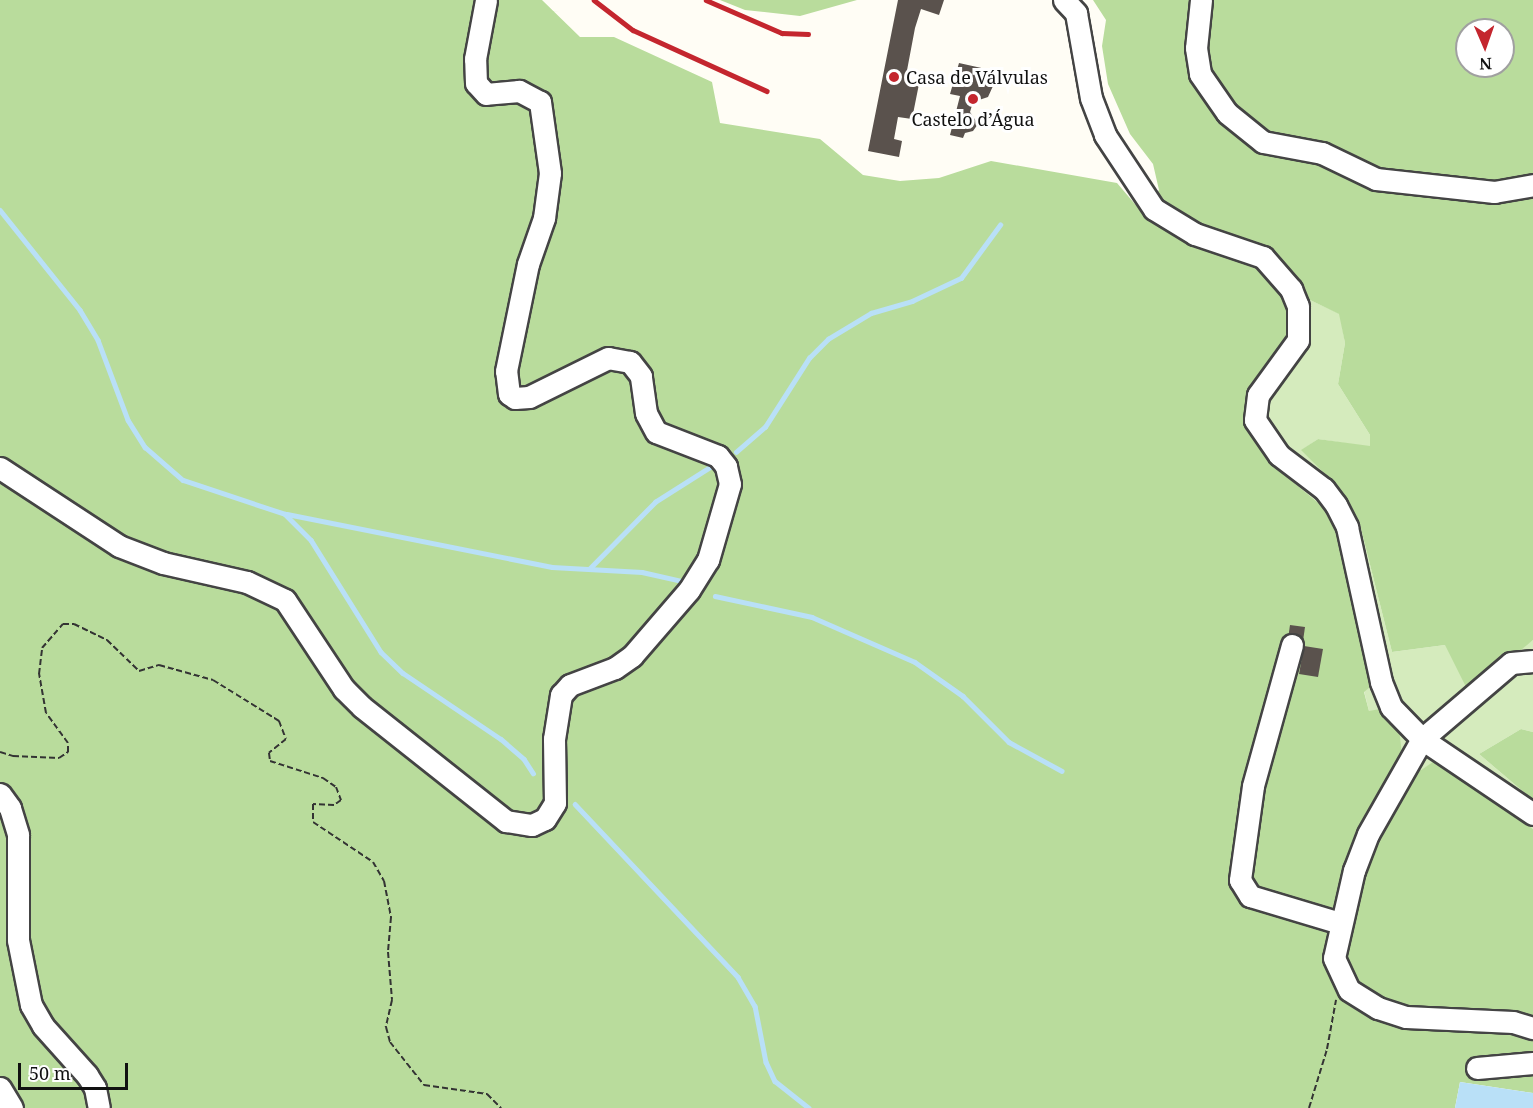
<!DOCTYPE html>
<meta charset="utf-8">
<style>
body{margin:0}
#map{position:relative;width:1533px;height:1108px;overflow:hidden;background:#fffdf5;font-family:"Noto Serif",serif}
div>[style]{position:absolute}
[style*='--x']{left:calc(var(--x)*1px);top:calc(var(--y)*1px);width:calc(var(--w)*1px);rotate:calc(var(--a)*1deg)}
.green>*{inset:0;background:#d5ebbd}
.forest>*{inset:0;background:#b9dc9c}
.water>*{inset:0;background:#b9e0f7}
.stream>*{height:4.5px;margin:-2.25px;padding:0 2.25px;transform-origin:2.25px;border-radius:2.25px;background:#b9e0f7}
.building>*{inset:0;background:#5a524d}
.path>*{height:2px;margin-top:-1px;transform-origin:0;background:repeating-linear-gradient(90deg,#333 0 6px,transparent 0 9px)}
.roads{filter:drop-shadow(2px 0 #444) drop-shadow(-2px 0 #444) drop-shadow(0 2px #444) drop-shadow(0 -2px #444)}
.minor>*{height:21px;margin:-10.5px;padding:0 10.5px;transform-origin:10.5px;border-radius:10.5px;background:#fff}
.rail>*{height:4.5px;margin:-2.25px;padding:0 2.25px;transform-origin:2.25px;border-radius:2.25px;background:#c4262e}
.dots>*{width:16px;height:16px;translate:-50% -50%;box-sizing:border-box;border:3px solid #fff;border-radius:50%}
span{translate:-50% -50%;white-space:nowrap;text-align:center;line-height:1.15;-webkit-text-stroke:6px #fff;paint-order:stroke}
.poi-label{font-size:18px;color:#111}
.left{translate:0 -50%;text-align:left}
.north{position:absolute;left:1455px;top:18px;width:60px;height:60px;box-sizing:border-box;background:#fff;border:2px solid #a0a0a0;border-radius:50%;rotate:178deg;font-size:16px;font-weight:700;line-height:24px;text-align:center;color:#111}
.north::after{content:'';display:block;margin:auto;width:21px;height:27px;background:#c4262e;clip-path:polygon(50% 0,100% 100%,50% 72%,0 100%)}
.scale{position:absolute;left:18px;top:1063px;width:110px;height:27px;box-sizing:border-box;border:3px solid #111;border-top:0;padding-left:8px;font-size:18px;line-height:21px;white-space:nowrap;color:#111;-webkit-text-stroke:4px #fff;paint-order:stroke}
</style>
<div id="map">
<div class="green">
<div style="clip-path:polygon(1306px 298px,1340px 314px,1345px 343px,1338px 384px,1370px 435px,1370px 447px,1318px 439px,1302px 450px,1340px 489px,1359px 521px,1392px 652px,1445px 645px,1514px 652px,1533px 640px,1533px 732px,1521px 729px,1479px 754px,1533px 800px,1533px 829px,1433px 763px,1421px 770px,1402px 755px,1369px 711px,1364px 691px,1370px 686px,1345px 558px,1321px 505px,1271px 464px,1255px 438px,1290px 307px)"></div>
</div>
<div class="forest">
<div style="clip-path:polygon(evenodd,0 0,542px 0,580px 37px,614px 37px,712px 82px,720px 123px,820px 139px,863px 175px,900px 181px,939px 178px,991px 161px,1117px 183px,1140px 210px,1159px 190px,1153px 164px,1130px 134px,1108px 84px,1102px 46px,1106px 20px,1093px 0,1533px 0,1533px 640px,1469px 693px,1445px 645px,1392px 652px,1359px 521px,1340px 489px,1301px 450px,1318px 439px,1370px 446px,1370px 435px,1338px 384px,1345px 343px,1339px 314px,1306px 298px,1291px 307px,1290px 335px,1276px 360px,1255px 438px,1271px 464px,1321px 505px,1333px 526px,1345px 558px,1370px 687px,1364px 692px,1369px 711px,1380px 709px,1399px 728px,1402px 755px,1421px 770px,1433px 762px,1449px 767px,1533px 829px,1533px 1093px,1460px 1082px,1455px 1108px,0 1108px,0 0,1467px 30px,1503px 30px,1503px 66px,1467px 66px,1467px 30px)"></div>
<div style="clip-path:polygon(720px 0,857px 0,800px 16px,745px 10px)"></div>
<div style="clip-path:polygon(1521px 729px,1533px 732px,1533px 800px,1479px 754px)"></div>
</div>
<div class="water">
<div style="clip-path:polygon(1460px 1082px,1533px 1093px,1533px 1108px,1455px 1108px)"></div>
</div>
<div class="stream">
<div style="--x:0;--y:210;--w:128;--a:51.3"></div>
<div style="--x:80;--y:310;--w:35;--a:59"></div>
<div style="--x:98;--y:340;--w:85;--a:69.4"></div>
<div style="--x:128;--y:420;--w:32;--a:58"></div>
<div style="--x:145;--y:447;--w:50;--a:41"></div>
<div style="--x:183;--y:480;--w:108;--a:18.4"></div>
<div style="--x:285;--y:514;--w:37;--a:45"></div>
<div style="--x:311;--y:540;--w:132;--a:58"></div>
<div style="--x:381;--y:652;--w:30;--a:44"></div>
<div style="--x:403;--y:673;--w:118;--a:34"></div>
<div style="--x:501;--y:739;--w:30;--a:41"></div>
<div style="--x:524;--y:759;--w:17;--a:57"></div>
<div style="--x:736;--y:452;--w:38;--a:-41"></div>
<div style="--x:765;--y:427;--w:82;--a:-57.5"></div>
<div style="--x:809;--y:358;--w:27;--a:-45"></div>
<div style="--x:828;--y:339;--w:50;--a:-31.2"></div>
<div style="--x:871;--y:313;--w:43;--a:-16.3"></div>
<div style="--x:912;--y:301;--w:54;--a:-25.1"></div>
<div style="--x:961;--y:278;--w:66;--a:-53.7"></div>
<div style="--x:287;--y:514;--w:270;--a:11.3"></div>
<div style="--x:552;--y:567;--w:90;--a:3.2"></div>
<div style="--x:642;--y:572;--w:41;--a:12.7"></div>
<div style="--x:589;--y:569;--w:94;--a:-45.4"></div>
<div style="--x:655;--y:502;--w:65;--a:-32.5"></div>
<div style="--x:715;--y:596;--w:99;--a:12.2"></div>
<div style="--x:812;--y:617;--w:112;--a:23.6"></div>
<div style="--x:915;--y:662;--w:59;--a:35.3"></div>
<div style="--x:963;--y:696;--w:65;--a:45"></div>
<div style="--x:1009;--y:742;--w:60;--a:28.7"></div>
<div style="--x:575;--y:804;--w:238;--a:46.7"></div>
<div style="--x:738;--y:977;--w:34;--a:60"></div>
<div style="--x:755;--y:1006;--w:57;--a:78.9"></div>
<div style="--x:766;--y:1062;--w:21;--a:65"></div>
<div style="--x:775;--y:1081;--w:43;--a:38.5"></div>
</div>
<div class="building">
<div style="clip-path:polygon(898px 0,944px 0,939px 15px,921px 9px,915px 28px,905px 81px,919px 84px,912px 119px,898px 117px,894px 139px,902px 141px,899px 157px,868px 151px)"></div>
<div style="clip-path:polygon(959px 63px,986px 69px,993px 86px,988px 97px,973px 102px,970px 112px,978px 124px,973px 131px,965px 133px,963px 138px,950px 135px,960px 96px,950px 94px)"></div>
<div style="clip-path:polygon(1290px 625px,1305px 627px,1303px 641px,1288px 639px)"></div>
<div style="clip-path:polygon(1304px 646px,1323px 649px,1318px 677px,1299px 674px)"></div>
</div>
<div class="path">
<div style="--x:0;--y:752;--w:14;--a:17"></div>
<div style="--x:13;--y:756;--w:46;--a:2.5"></div>
<div style="--x:59;--y:758;--w:11;--a:-34"></div>
<div style="--x:68;--y:752;--w:9;--a:-90"></div>
<div style="--x:68;--y:743;--w:37;--a:-126"></div>
<div style="--x:46;--y:713;--w:40;--a:-100"></div>
<div style="--x:39;--y:674;--w:26;--a:-83"></div>
<div style="--x:42;--y:648;--w:32;--a:-49"></div>
<div style="--x:63;--y:624;--w:11;--a:0"></div>
<div style="--x:74;--y:624;--w:37;--a:26"></div>
<div style="--x:107;--y:640;--w:45;--a:44.1"></div>
<div style="--x:139;--y:671;--w:21;--a:-17"></div>
<div style="--x:159;--y:665;--w:56;--a:15.5"></div>
<div style="--x:213;--y:680;--w:78;--a:31.8"></div>
<div style="--x:279;--y:721;--w:19;--a:69"></div>
<div style="--x:286;--y:739;--w:22;--a:141"></div>
<div style="--x:269;--y:753;--w:8;--a:83"></div>
<div style="--x:270;--y:761;--w:56;--a:17.8"></div>
<div style="--x:323;--y:778;--w:16;--a:35"></div>
<div style="--x:336;--y:787;--w:14;--a:69"></div>
<div style="--x:341;--y:800;--w:9;--a:144"></div>
<div style="--x:334;--y:805;--w:21;--a:-177"></div>
<div style="--x:313;--y:804;--w:18;--a:90"></div>
<div style="--x:313;--y:822;--w:72;--a:33.7"></div>
<div style="--x:373;--y:862;--w:22;--a:60"></div>
<div style="--x:384;--y:881;--w:37;--a:79"></div>
<div style="--x:391;--y:917;--w:35;--a:95"></div>
<div style="--x:388;--y:952;--w:48;--a:85.2"></div>
<div style="--x:392;--y:1000;--w:28;--a:103"></div>
<div style="--x:386;--y:1027;--w:16;--a:75"></div>
<div style="--x:390;--y:1042;--w:55;--a:51.7"></div>
<div style="--x:424;--y:1085;--w:64;--a:8.1"></div>
<div style="--x:487;--y:1094;--w:20;--a:45"></div>
<div style="--x:1309;--y:1108;--w:62;--a:-73"></div>
<div style="--x:1327;--y:1049;--w:50;--a:-79.6"></div>
</div>
<div class="roads">
<div class="minor">
<div style="--x:1064;--y:0;--w:18;--a:47"></div>
<div style="--x:1076;--y:13;--w:86;--a:80"></div>
<div style="--x:1091;--y:98;--w:40;--a:69"></div>
<div style="--x:1105;--y:135;--w:89;--a:56.5"></div>
<div style="--x:1154;--y:209;--w:48;--a:31.4"></div>
<div style="--x:1195;--y:234;--w:72;--a:18.7"></div>
<div style="--x:1263;--y:257;--w:43;--a:48.8"></div>
<div style="--x:1291;--y:289;--w:18;--a:68"></div>
<div style="--x:1298;--y:306;--w:34;--a:90"></div>
<div style="--x:1298;--y:340;--w:68;--a:126"></div>
<div style="--x:1258;--y:395;--w:25;--a:97"></div>
<div style="--x:1255;--y:420;--w:42;--a:55.6"></div>
<div style="--x:1279;--y:455;--w:56;--a:37.1"></div>
<div style="--x:1324;--y:489;--w:20;--a:53"></div>
<div style="--x:1336;--y:505;--w:25;--a:63"></div>
<div style="--x:1347;--y:527;--w:159;--a:77.6"></div>
<div style="--x:1381;--y:682;--w:27;--a:68"></div>
<div style="--x:1391;--y:707;--w:45;--a:45.9"></div>
<div style="--x:1422;--y:739;--w:134;--a:34"></div>
<div style="--x:1201;--y:0;--w:48;--a:95.9"></div>
<div style="--x:1196;--y:48;--w:26;--a:81"></div>
<div style="--x:1200;--y:74;--w:47;--a:55.3"></div>
<div style="--x:1227;--y:113;--w:46;--a:38.9"></div>
<div style="--x:1263;--y:142;--w:60;--a:10.6"></div>
<div style="--x:1322;--y:153;--w:60;--a:25.7"></div>
<div style="--x:1376;--y:179;--w:119;--a:6.3"></div>
<div style="--x:1494;--y:192;--w:40;--a:-10"></div>
<div style="--x:0;--y:468;--w:142;--a:33.2"></div>
<div style="--x:119;--y:546;--w:47;--a:21.1"></div>
<div style="--x:163;--y:563;--w:86;--a:12.7"></div>
<div style="--x:247;--y:582;--w:42;--a:25.3"></div>
<div style="--x:285;--y:600;--w:107;--a:56.5"></div>
<div style="--x:344;--y:689;--w:25;--a:45"></div>
<div style="--x:362;--y:707;--w:184;--a:38.4"></div>
<div style="--x:506;--y:821;--w:26;--a:9"></div>
<div style="--x:532;--y:825;--w:14;--a:-25"></div>
<div style="--x:545;--y:819;--w:19;--a:-58"></div>
<div style="--x:555;--y:803;--w:64;--a:-90.9"></div>
<div style="--x:554;--y:739;--w:45;--a:-81"></div>
<div style="--x:561;--y:695;--w:13;--a:-48"></div>
<div style="--x:570;--y:685;--w:48;--a:-20.7"></div>
<div style="--x:615;--y:668;--w:21;--a:-35"></div>
<div style="--x:632;--y:656;--w:87;--a:-49.2"></div>
<div style="--x:689;--y:590;--w:36;--a:-58"></div>
<div style="--x:708;--y:560;--w:79;--a:-73.9"></div>
<div style="--x:730;--y:484;--w:18;--a:-103"></div>
<div style="--x:726;--y:466;--w:13;--a:-129"></div>
<div style="--x:718;--y:456;--w:66;--a:-158.8"></div>
<div style="--x:656;--y:432;--w:21;--a:-118"></div>
<div style="--x:646;--y:413;--w:37;--a:-98"></div>
<div style="--x:641;--y:376;--w:18;--a:-128"></div>
<div style="--x:630;--y:362;--w:22;--a:-170"></div>
<div style="--x:608;--y:358;--w:88;--a:153.7"></div>
<div style="--x:529;--y:397;--w:14;--a:176"></div>
<div style="--x:515;--y:398;--w:7;--a:-146"></div>
<div style="--x:509;--y:394;--w:23;--a:-97"></div>
<div style="--x:506;--y:371;--w:109;--a:-78.4"></div>
<div style="--x:528;--y:264;--w:49;--a:-70.8"></div>
<div style="--x:544;--y:218;--w:45;--a:-82.4"></div>
<div style="--x:550;--y:173;--w:72;--a:-98"></div>
<div style="--x:540;--y:102;--w:24;--a:-152"></div>
<div style="--x:519;--y:91;--w:33;--a:175"></div>
<div style="--x:486;--y:94;--w:15;--a:-132"></div>
<div style="--x:476;--y:83;--w:24;--a:-92"></div>
<div style="--x:475;--y:59;--w:60;--a:-79.4"></div>
<div style="--x:1292;--y:645;--w:146;--a:105.5"></div>
<div style="--x:1253;--y:786;--w:95;--a:97.9"></div>
<div style="--x:1240;--y:880;--w:19;--a:58"></div>
<div style="--x:1250;--y:896;--w:94;--a:16.7"></div>
<div style="--x:1533;--y:661;--w:22;--a:175"></div>
<div style="--x:1511;--y:663;--w:117;--a:139.5"></div>
<div style="--x:1422;--y:739;--w:109;--a:119.6"></div>
<div style="--x:1368;--y:834;--w:39;--a:111"></div>
<div style="--x:1354;--y:870;--w:90;--a:102.8"></div>
<div style="--x:1334;--y:958;--w:35;--a:65"></div>
<div style="--x:1349;--y:990;--w:34;--a:32"></div>
<div style="--x:1378;--y:1008;--w:29;--a:18"></div>
<div style="--x:1406;--y:1017;--w:107;--a:2.7"></div>
<div style="--x:1513;--y:1022;--w:21;--a:17"></div>
<div style="--x:0;--y:794;--w:17;--a:54"></div>
<div style="--x:10;--y:808;--w:28;--a:73"></div>
<div style="--x:18;--y:835;--w:105;--a:90"></div>
<div style="--x:18;--y:940;--w:66;--a:78.7"></div>
<div style="--x:31;--y:1005;--w:24;--a:60"></div>
<div style="--x:43;--y:1026;--w:66;--a:48.1"></div>
<div style="--x:87;--y:1075;--w:15;--a:58"></div>
<div style="--x:95;--y:1088;--w:20;--a:79"></div>
<div style="--x:1477;--y:1068;--w:56;--a:-5.1"></div>
<div style="--x:0;--y:1088;--w:23;--a:59"></div>
</div>
</div>
<div class="rail">
<div style="--x:594;--y:0;--w:49;--a:37.6"></div>
<div style="--x:633;--y:30;--w:147;--a:24.5"></div>
<div style="--x:706;--y:0;--w:83;--a:23.5"></div>
<div style="--x:782;--y:33;--w:26;--a:2"></div>
</div>
<div class="dots">
<div style="left:894px;top:77px;background:#c4262e"></div>
<div style="left:973px;top:99px;background:#c4262e"></div>
</div>
<div class="poi-label">
<span class="left" style="left:906px;top:77px">Casa de Válvulas</span>
<span style="left:973px;top:119px">Castelo d’Água</span>
</div>
<div class="north">N</div>
<div class="scale">50 m</div>
</div>
